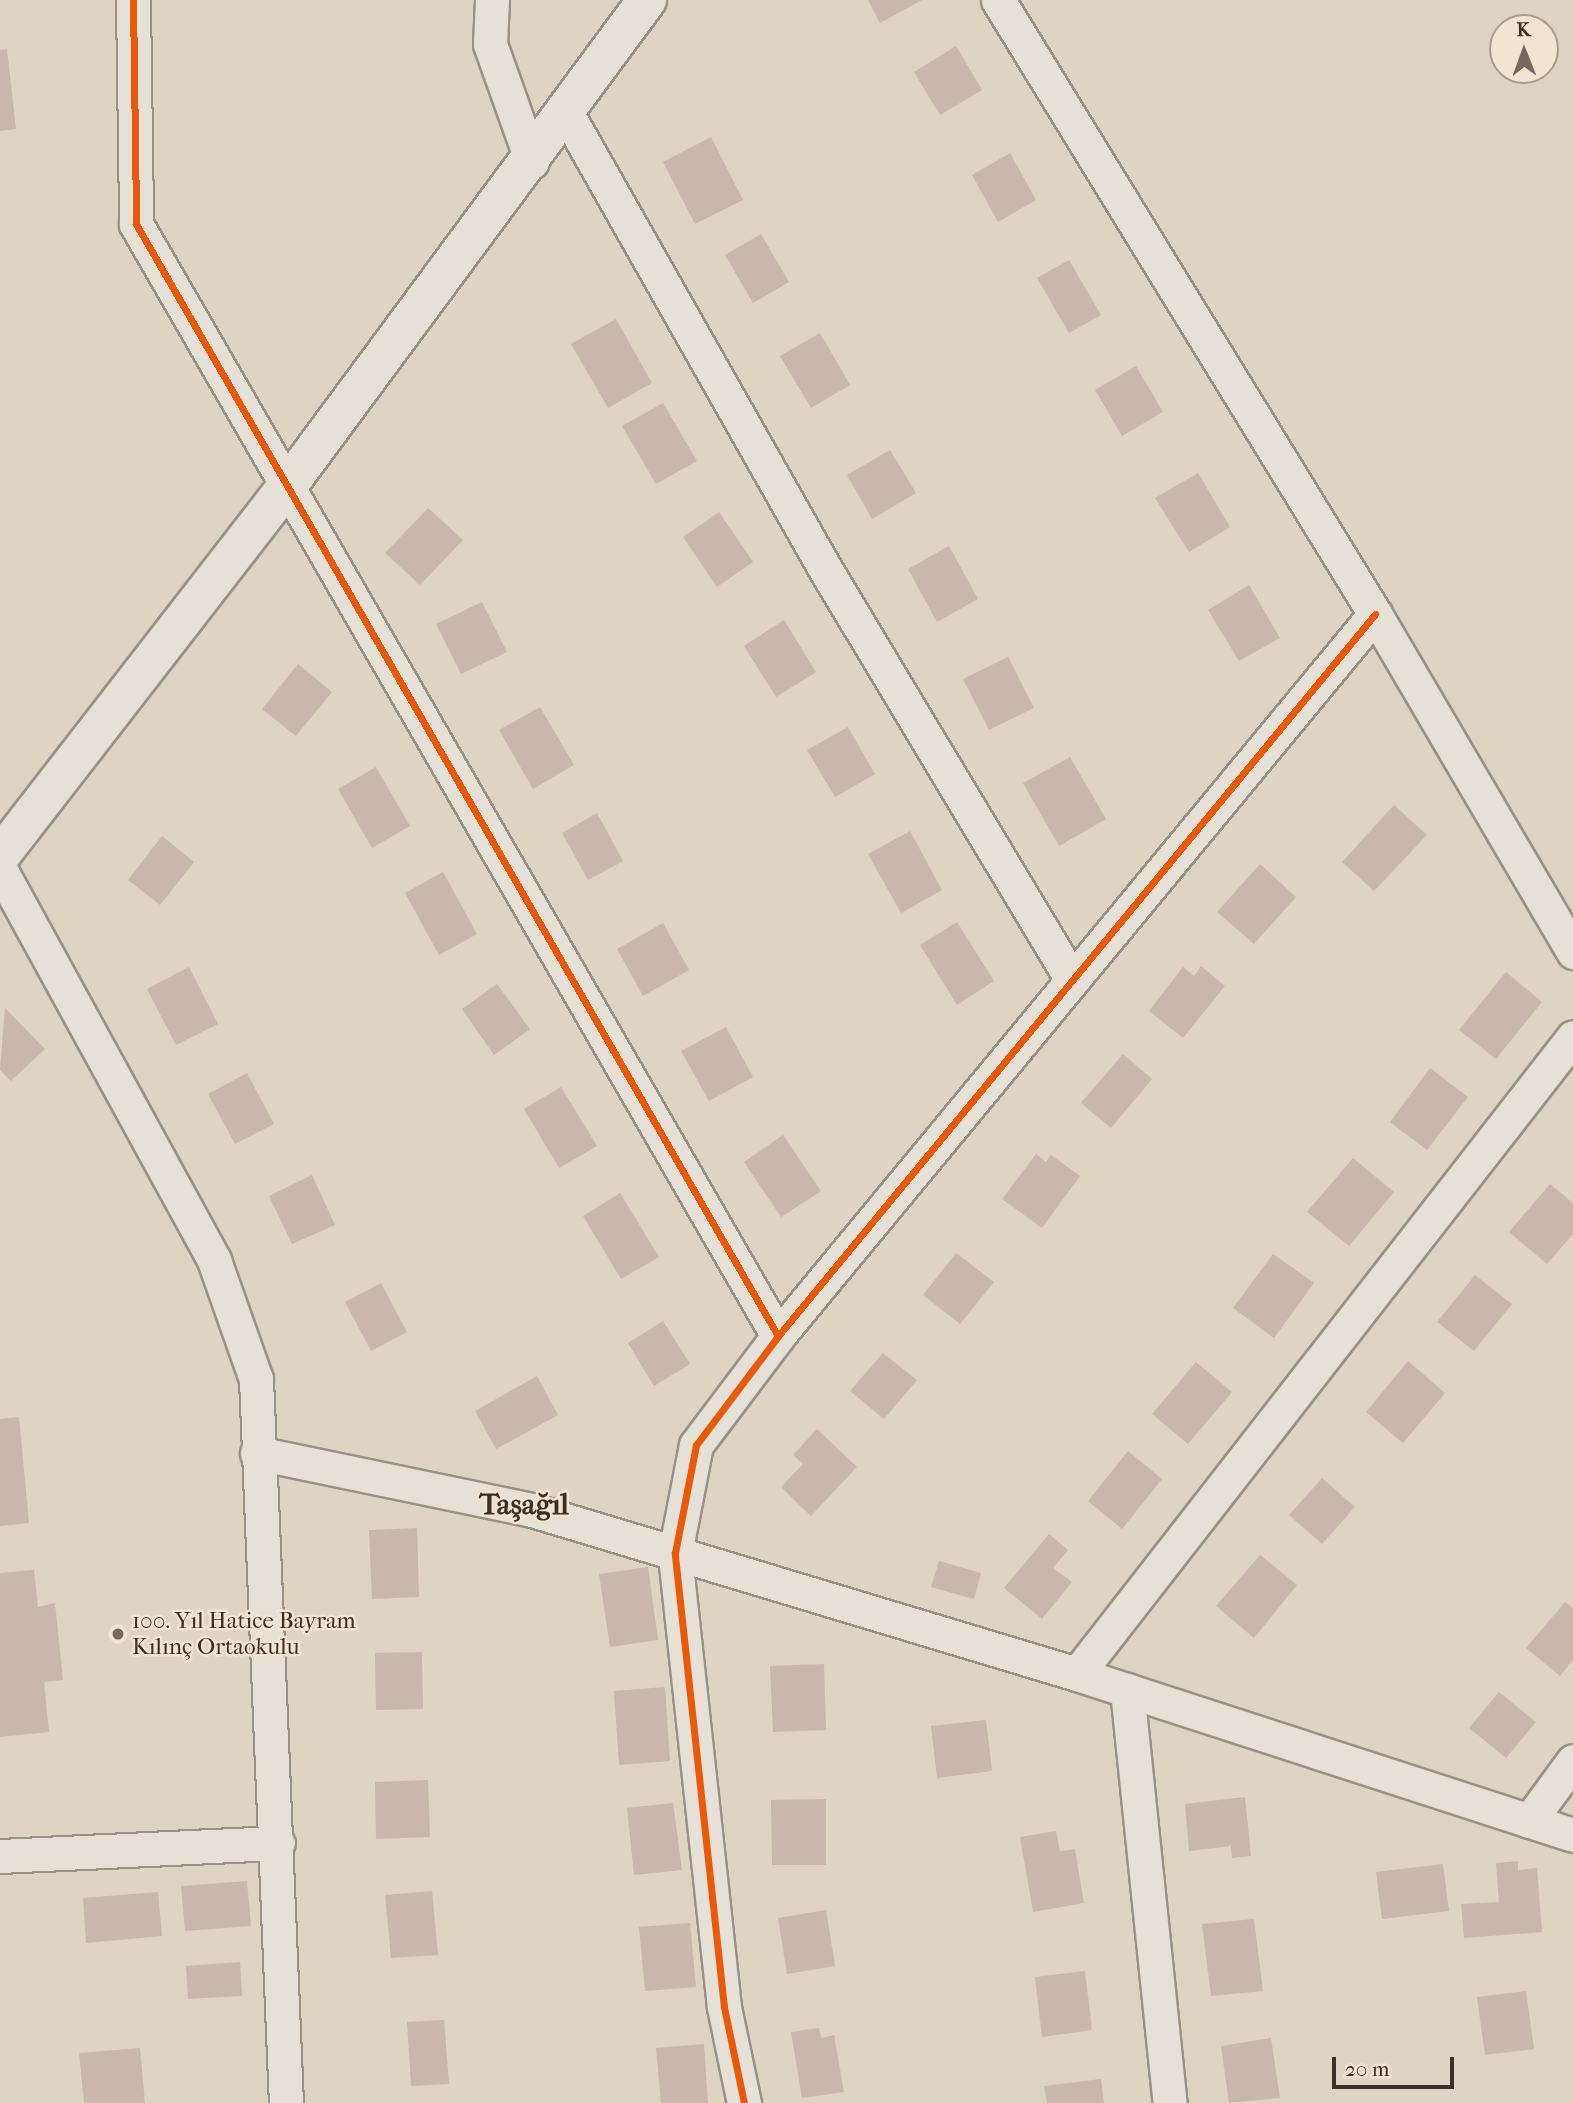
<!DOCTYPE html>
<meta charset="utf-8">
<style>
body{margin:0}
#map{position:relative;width:1573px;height:2103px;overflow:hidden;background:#dfd3c3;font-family:"IM FELL French Canon",serif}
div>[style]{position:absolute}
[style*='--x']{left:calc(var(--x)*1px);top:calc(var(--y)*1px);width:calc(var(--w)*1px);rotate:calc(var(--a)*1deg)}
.building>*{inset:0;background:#c9b6ac}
.roads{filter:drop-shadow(2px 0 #999086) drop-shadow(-2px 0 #999086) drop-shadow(0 2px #999086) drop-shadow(0 -2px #999086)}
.minor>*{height:33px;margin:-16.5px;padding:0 16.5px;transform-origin:16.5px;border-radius:16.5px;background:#e6e0d7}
.tertiary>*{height:38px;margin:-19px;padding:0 19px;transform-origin:19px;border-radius:19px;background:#e6e0d7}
.cycleway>*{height:7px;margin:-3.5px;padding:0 3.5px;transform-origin:3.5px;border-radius:3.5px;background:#e8590c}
.dots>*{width:19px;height:19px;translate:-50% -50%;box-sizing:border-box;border:4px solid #f1e4d1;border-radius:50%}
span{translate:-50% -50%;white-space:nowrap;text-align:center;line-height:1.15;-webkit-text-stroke:5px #f1e4d1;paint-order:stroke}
.poi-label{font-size:23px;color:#3d2f27}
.left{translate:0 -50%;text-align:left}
.district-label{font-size:30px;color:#3d2f27;font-weight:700}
.north{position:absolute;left:1489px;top:14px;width:70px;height:70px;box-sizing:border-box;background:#f1e4d1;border:2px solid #a99c8d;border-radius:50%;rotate:359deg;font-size:19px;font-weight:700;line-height:28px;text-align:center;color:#3d2f27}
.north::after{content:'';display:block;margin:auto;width:24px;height:32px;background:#76685e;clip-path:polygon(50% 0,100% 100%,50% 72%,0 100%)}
.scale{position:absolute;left:1332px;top:2057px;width:122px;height:32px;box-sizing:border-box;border:4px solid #3d2f27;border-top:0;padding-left:9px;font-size:21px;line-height:24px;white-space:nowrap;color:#3d2f27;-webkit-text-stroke:5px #f1e4d1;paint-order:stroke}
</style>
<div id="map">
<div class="building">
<div style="clip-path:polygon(868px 0,922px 0,880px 23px)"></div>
<div style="clip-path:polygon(956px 46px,982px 90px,940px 115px,914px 72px)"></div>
<div style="clip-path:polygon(7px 49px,16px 129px,0 131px,0 50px)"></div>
<div style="clip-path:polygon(711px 137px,743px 200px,695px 224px,663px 162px)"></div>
<div style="clip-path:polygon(1010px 153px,1036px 200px,998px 222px,972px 175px)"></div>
<div style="clip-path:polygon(761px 234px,789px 282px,753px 303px,725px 255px)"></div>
<div style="clip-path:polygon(1069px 260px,1101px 315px,1069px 333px,1037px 278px)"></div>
<div style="clip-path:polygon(616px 319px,652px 383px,608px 408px,571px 344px)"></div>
<div style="clip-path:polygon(820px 333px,850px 385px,811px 408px,780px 356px)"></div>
<div style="clip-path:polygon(1136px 366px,1163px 412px,1122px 436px,1095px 390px)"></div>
<div style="clip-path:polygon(663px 403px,697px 461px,656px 484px,622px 426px)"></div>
<div style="clip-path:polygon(890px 450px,916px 493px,872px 519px,847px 475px)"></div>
<div style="clip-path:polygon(1198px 473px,1230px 527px,1189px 552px,1155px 498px)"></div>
<div style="clip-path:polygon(428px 508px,463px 540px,420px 585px,385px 553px)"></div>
<div style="clip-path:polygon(719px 512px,753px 562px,717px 587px,683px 537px)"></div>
<div style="clip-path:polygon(949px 546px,978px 599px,937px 622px,908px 569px)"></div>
<div style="clip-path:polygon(1249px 585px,1280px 638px,1239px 661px,1208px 610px)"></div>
<div style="clip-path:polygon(482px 602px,507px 652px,461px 674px,436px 624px)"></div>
<div style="clip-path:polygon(784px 620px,816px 672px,776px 697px,744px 646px)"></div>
<div style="clip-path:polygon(1008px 657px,1034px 708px,989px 730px,963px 679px)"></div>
<div style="clip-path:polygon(298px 664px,332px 692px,296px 736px,262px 709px)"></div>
<div style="clip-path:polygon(540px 707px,574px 765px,533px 789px,499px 730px)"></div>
<div style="clip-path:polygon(848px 727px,875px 774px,835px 797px,807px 750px)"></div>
<div style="clip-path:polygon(1070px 757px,1106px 819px,1059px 846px,1023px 783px)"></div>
<div style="clip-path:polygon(376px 767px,410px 826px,372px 848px,338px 789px)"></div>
<div style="clip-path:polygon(1394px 805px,1427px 835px,1374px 891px,1342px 862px)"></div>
<div style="clip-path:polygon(597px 813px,623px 861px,588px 880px,562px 833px)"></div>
<div style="clip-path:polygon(910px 831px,942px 890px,901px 913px,868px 854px)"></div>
<div style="clip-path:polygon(162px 836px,194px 862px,160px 905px,128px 880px)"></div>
<div style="clip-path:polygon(1260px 864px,1296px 897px,1254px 944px,1217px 912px)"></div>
<div style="clip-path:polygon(443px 872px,477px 934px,439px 955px,405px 893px)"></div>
<div style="clip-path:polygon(957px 922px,994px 981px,957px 1005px,920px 945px)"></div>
<div style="clip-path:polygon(663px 923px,689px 970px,643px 996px,617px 949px)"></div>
<div style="clip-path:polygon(1201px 966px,1225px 986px,1183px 1038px,1149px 1011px,1183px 967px,1194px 976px)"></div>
<div style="clip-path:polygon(189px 967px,218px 1024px,176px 1045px,147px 989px)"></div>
<div style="clip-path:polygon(1506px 972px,1542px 1002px,1496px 1059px,1459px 1030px)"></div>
<div style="clip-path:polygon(497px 984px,530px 1029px,494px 1055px,462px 1009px)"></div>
<div style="clip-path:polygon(5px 1008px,45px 1049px,11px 1081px,0 1070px)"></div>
<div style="clip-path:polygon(726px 1027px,753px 1077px,709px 1101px,681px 1051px)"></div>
<div style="clip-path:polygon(1123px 1054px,1152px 1079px,1111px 1128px,1081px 1103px)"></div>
<div style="clip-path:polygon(1430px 1068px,1468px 1097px,1427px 1150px,1390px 1122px)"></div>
<div style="clip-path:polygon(247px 1073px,274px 1124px,235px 1144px,208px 1094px)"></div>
<div style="clip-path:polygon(561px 1087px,597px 1146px,559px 1168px,524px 1109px)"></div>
<div style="clip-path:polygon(783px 1135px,821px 1191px,781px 1217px,744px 1162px)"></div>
<div style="clip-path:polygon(1036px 1154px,1046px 1162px,1051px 1155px,1080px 1176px,1042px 1228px,1002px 1199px)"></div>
<div style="clip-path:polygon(1353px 1158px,1394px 1192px,1349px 1246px,1307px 1212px)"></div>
<div style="clip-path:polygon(312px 1175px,335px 1225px,292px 1244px,269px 1196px)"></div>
<div style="clip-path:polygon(1550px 1184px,1573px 1203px,1573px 1234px,1547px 1264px,1509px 1232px)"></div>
<div style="clip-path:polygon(620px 1193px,659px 1257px,621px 1279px,583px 1216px)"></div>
<div style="clip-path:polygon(956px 1253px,994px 1282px,960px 1324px,923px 1295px)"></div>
<div style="clip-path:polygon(1273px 1254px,1314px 1283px,1274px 1338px,1233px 1308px)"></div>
<div style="clip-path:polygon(1475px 1275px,1512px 1304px,1474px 1351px,1437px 1322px)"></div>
<div style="clip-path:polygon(381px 1283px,407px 1332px,371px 1351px,345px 1302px)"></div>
<div style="clip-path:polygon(663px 1321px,690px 1364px,654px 1386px,628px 1343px)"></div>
<div style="clip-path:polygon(883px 1353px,917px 1380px,884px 1419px,850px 1391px)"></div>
<div style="clip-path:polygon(1408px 1361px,1445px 1393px,1403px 1443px,1366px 1412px)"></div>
<div style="clip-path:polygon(1196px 1362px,1232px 1392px,1188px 1444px,1152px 1414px)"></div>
<div style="clip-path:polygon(537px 1376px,558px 1415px,496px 1449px,475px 1411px)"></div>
<div style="clip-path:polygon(19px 1417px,29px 1523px,0 1526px,0 1419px)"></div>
<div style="clip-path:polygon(817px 1429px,857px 1467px,811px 1516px,781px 1487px,803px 1464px,793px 1455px)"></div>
<div style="clip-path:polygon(1128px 1451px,1162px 1479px,1122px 1529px,1088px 1501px)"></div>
<div style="clip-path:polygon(1322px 1478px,1355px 1507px,1322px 1544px,1289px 1515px)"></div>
<div style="clip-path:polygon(417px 1528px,419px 1597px,372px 1599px,369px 1530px)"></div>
<div style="clip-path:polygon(1049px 1534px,1068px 1550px,1053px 1568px,1072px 1582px,1042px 1619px,1004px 1588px)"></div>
<div style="clip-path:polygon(1260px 1555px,1297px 1585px,1254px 1638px,1216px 1606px)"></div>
<div style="clip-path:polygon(939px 1561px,981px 1573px,974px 1599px,931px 1587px)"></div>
<div style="clip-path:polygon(648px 1567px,658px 1640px,610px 1647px,599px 1574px)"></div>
<div style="clip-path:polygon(34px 1570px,38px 1607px,55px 1603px,63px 1680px,44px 1682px,49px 1732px,0 1737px,0 1573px)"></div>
<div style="clip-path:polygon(1565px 1602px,1573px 1608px,1573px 1660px,1560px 1676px,1526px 1648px)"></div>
<div style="clip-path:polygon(422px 1652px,423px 1709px,376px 1710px,375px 1653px)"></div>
<div style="clip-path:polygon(824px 1664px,826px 1730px,773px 1732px,770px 1666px)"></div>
<div style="clip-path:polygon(665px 1687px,670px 1761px,619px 1765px,614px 1691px)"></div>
<div style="clip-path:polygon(1499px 1692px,1536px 1722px,1506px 1758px,1469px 1728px)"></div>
<div style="clip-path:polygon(986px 1720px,992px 1771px,937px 1778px,931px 1726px)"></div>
<div style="clip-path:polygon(428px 1780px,430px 1837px,376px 1839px,375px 1782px)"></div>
<div style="clip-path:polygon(1245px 1797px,1251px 1856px,1232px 1858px,1231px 1846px,1189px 1851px,1185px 1804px)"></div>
<div style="clip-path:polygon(826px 1799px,826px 1865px,772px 1865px,771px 1800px)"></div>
<div style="clip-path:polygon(673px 1803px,682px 1870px,634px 1875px,627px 1808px)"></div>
<div style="clip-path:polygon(1056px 1831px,1060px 1851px,1075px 1849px,1084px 1903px,1033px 1912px,1020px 1837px)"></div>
<div style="clip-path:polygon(1518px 1861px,1518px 1870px,1537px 1868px,1542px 1932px,1464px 1938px,1461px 1904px,1499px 1902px,1496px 1863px)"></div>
<div style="clip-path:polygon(1443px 1864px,1449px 1911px,1382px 1919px,1376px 1872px)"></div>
<div style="clip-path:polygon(247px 1881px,251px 1926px,185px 1931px,181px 1886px)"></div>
<div style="clip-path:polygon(432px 1891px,438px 1955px,391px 1958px,385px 1895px)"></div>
<div style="clip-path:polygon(158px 1892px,162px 1936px,86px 1943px,83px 1898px)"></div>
<div style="clip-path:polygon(826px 1910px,835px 1966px,787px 1974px,778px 1918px)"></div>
<div style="clip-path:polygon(1254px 1919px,1263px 1991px,1211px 1996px,1202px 1924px)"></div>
<div style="clip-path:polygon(690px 1923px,696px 1987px,645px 1991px,639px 1927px)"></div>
<div style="clip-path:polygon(240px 1962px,242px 1996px,188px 1999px,186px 1966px)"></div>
<div style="clip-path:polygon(1085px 1971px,1092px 2030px,1042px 2037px,1035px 1977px)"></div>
<div style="clip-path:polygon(1526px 1991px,1534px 2049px,1485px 2055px,1477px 1997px)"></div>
<div style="clip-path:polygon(444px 2020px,449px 2084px,411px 2086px,407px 2022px)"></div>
<div style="clip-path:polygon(819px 2028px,821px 2038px,834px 2035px,844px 2092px,802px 2098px,791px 2032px)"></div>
<div style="clip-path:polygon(1271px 2038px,1280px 2098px,1229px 2103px,1221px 2046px)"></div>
<div style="clip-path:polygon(704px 2044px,708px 2103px,661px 2103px,656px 2048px)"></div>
<div style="clip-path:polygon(140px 2048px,145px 2103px,84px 2103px,79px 2053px)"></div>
<div style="clip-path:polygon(1101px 2079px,1104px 2103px,1047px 2103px,1044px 2086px)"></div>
</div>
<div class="roads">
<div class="minor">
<div style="--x:133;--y:0;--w:224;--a:89.2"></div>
<div style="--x:136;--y:224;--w:1284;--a:60"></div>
<div style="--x:492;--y:0;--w:44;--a:92.6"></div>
<div style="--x:490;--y:44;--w:125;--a:70.4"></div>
<div style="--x:998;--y:0;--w:721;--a:58.45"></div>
<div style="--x:1375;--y:614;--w:392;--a:59.6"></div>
<div style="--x:567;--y:114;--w:521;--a:60.43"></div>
<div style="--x:824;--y:567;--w:480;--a:59"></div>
<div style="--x:0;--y:869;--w:446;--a:61.3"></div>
<div style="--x:214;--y:1260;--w:126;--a:70.6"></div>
<div style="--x:256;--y:1379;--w:725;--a:87.63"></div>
<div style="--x:257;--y:1453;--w:281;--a:11.7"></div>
<div style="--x:532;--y:1510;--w:569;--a:16.75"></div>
<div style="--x:1077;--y:1674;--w:521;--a:17.98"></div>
<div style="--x:1077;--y:1674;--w:807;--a:-52.09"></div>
<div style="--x:1127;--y:1690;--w:415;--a:84.1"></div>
<div style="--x:1529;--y:1821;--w:74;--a:-53.7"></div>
<div style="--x:0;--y:1856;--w:278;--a:-2.7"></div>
<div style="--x:744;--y:2103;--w:98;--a:-101.8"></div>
<div style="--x:724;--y:2007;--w:457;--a:-96.2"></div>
<div style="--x:675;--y:1553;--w:110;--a:-79"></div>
<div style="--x:696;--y:1445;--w:136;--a:-53"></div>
<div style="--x:778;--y:1336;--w:937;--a:-50.41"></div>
</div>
<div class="tertiary">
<div style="--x:0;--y:856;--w:471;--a:-52.2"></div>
<div style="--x:289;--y:484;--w:602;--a:-53.51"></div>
</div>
</div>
<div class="cycleway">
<div style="--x:133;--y:0;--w:224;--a:89.2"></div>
<div style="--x:136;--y:224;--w:1284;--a:60"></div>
<div style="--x:744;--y:2103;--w:98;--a:-101.8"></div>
<div style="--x:724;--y:2007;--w:457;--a:-96.2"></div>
<div style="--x:675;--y:1553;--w:110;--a:-79"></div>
<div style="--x:696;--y:1445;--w:136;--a:-53"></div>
<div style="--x:778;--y:1336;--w:937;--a:-50.41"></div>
</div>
<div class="dots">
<div style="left:118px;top:1634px;background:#76685e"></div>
</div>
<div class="poi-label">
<span class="left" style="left:132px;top:1634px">100. Yıl Hatice Bayram<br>Kılınç Ortaokulu</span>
</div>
<div class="district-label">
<span style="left:524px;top:1505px">Taşağıl</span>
</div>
<div class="north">K</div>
<div class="scale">20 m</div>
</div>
